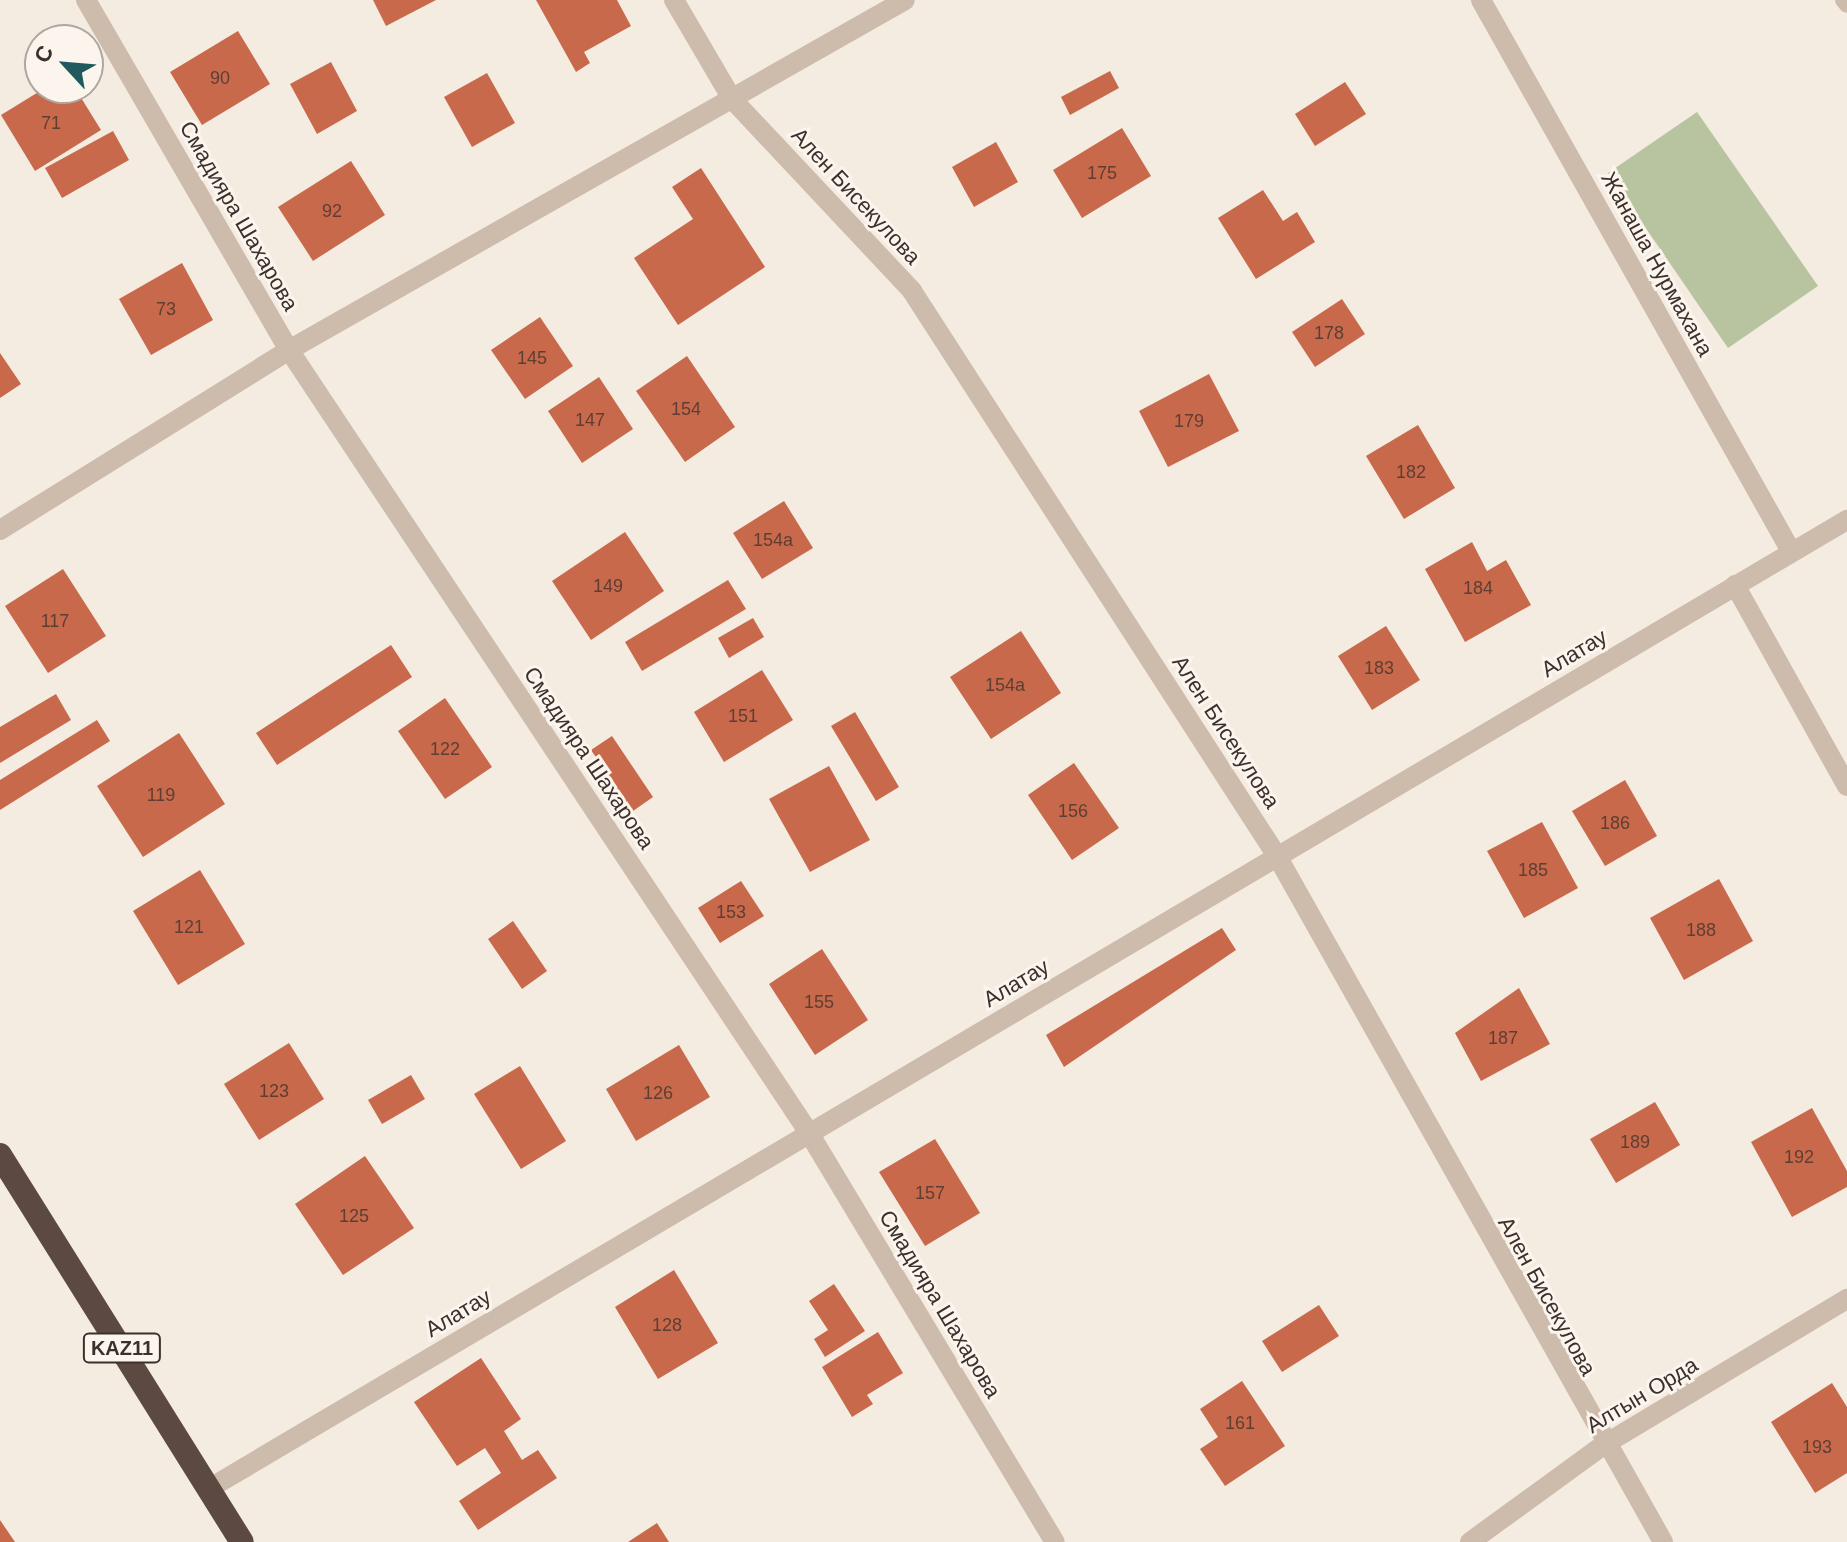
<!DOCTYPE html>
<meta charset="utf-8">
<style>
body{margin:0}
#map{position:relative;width:1847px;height:1542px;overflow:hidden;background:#f4ebe1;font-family:Arial,sans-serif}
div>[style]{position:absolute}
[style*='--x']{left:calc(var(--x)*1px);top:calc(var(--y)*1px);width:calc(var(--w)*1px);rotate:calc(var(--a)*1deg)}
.green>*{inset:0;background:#b8c4a0}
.building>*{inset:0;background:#c8694b}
.lane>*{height:16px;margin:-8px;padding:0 8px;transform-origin:8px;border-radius:8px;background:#cdbbac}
.street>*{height:20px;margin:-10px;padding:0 10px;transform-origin:10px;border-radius:10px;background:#cdbbac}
.highway>*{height:24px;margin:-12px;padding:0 12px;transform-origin:12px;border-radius:12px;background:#5c4a42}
span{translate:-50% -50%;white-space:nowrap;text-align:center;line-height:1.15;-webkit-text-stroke:6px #fbf5ee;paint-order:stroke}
.number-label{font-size:18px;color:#5e3e33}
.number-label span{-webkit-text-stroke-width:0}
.shield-label span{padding:2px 6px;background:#fbf5ee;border:2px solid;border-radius:6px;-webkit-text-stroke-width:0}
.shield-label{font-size:20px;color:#3b302b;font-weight:700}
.street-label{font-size:22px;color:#3b302b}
.north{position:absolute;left:24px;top:24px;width:80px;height:80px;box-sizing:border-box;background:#fbf5ee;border:2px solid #aea6a0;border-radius:50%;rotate:296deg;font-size:22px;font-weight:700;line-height:32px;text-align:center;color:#3b302b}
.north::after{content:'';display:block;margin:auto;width:28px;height:36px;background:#1f5a5e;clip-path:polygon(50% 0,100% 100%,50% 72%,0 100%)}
</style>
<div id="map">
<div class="green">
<div style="clip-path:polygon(1697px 112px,1818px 286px,1728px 348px,1608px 173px)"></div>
</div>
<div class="building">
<div style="clip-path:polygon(373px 0,436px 0,386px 26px)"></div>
<div style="clip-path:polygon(536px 0,617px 0,631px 26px,584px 52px,590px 63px,576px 72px)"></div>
<div style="clip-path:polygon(238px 31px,270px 84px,202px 125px,170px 72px)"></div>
<div style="clip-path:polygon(331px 62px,357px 111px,317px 134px,290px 84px)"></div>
<div style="clip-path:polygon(1110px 71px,1119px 88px,1070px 115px,1061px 97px)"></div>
<div style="clip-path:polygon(487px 73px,515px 123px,472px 147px,444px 97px)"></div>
<div style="clip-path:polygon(1345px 82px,1366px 114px,1315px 146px,1295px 114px)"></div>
<div style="clip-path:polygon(45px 88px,75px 88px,101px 130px,35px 171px,1px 115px)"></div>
<div style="clip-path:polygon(1122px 128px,1151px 176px,1082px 218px,1053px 170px)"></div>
<div style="clip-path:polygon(113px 131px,129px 160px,62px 198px,45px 168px)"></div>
<div style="clip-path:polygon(996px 142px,1018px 182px,974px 207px,952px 167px)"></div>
<div style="clip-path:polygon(351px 161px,385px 215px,313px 261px,278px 207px)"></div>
<div style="clip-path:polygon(701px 168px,765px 267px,678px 325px,634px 258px,693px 219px,672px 187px)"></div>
<div style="clip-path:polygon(1263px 190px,1283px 221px,1297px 212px,1315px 242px,1256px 279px,1218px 218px)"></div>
<div style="clip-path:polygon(182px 263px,213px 320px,151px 355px,119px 299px)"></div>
<div style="clip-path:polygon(1342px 299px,1365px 334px,1315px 367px,1292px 332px)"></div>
<div style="clip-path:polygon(540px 317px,573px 366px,525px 399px,491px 350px)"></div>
<div style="clip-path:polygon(0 353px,21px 384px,0 398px)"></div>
<div style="clip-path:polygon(687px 356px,735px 427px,685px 462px,636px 391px)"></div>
<div style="clip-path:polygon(1209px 374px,1239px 431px,1168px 467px,1139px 411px)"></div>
<div style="clip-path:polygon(599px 377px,633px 429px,582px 463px,548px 411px)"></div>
<div style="clip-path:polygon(1418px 425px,1455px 488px,1404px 519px,1366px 456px)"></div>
<div style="clip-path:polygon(784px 501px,813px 548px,762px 579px,733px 533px)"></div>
<div style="clip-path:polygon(625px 532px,664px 591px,591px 640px,552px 581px)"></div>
<div style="clip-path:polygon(1472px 542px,1487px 571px,1506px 560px,1531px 605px,1465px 642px,1425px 569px)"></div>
<div style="clip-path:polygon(63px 569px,106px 636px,48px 673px,5px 606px)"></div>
<div style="clip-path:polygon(728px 580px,746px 609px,642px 671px,625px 642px)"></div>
<div style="clip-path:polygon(753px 618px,764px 637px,729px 658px,718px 638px)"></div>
<div style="clip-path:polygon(1386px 626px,1420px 680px,1372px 710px,1338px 656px)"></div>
<div style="clip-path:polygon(1021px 631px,1061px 693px,991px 739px,950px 677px)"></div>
<div style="clip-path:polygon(391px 645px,412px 677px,277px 765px,256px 733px)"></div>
<div style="clip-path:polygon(762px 670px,793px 720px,724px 762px,694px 712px)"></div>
<div style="clip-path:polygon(56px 694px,71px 720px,0 763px,0 727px)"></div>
<div style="clip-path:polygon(445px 698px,492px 767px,445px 799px,398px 731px)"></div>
<div style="clip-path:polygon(855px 712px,899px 787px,876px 801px,831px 726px)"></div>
<div style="clip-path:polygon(97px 720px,110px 741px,0 810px,0 780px)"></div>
<div style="clip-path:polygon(179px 733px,225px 804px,143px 857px,97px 786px)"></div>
<div style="clip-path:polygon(612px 736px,653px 797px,633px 811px,591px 750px)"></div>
<div style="clip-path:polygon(1074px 763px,1119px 828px,1072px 860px,1028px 795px)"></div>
<div style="clip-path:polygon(829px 766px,870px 840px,810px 872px,769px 799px)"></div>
<div style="clip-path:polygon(1625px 780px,1657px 836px,1605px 866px,1572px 811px)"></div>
<div style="clip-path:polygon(1542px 822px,1578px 888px,1524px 918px,1487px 851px)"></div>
<div style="clip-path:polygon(200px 870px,245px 944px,178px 985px,133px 911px)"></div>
<div style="clip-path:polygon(1719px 879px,1753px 941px,1684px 980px,1650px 918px)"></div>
<div style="clip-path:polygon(741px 881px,764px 916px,720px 943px,698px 908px)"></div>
<div style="clip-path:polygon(513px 921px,547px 971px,522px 989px,488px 939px)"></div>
<div style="clip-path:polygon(1222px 928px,1236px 950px,1064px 1067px,1046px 1035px)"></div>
<div style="clip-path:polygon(822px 949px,868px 1020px,815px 1055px,769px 984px)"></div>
<div style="clip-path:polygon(1519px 988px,1550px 1044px,1481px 1081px,1455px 1033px)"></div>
<div style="clip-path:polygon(289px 1043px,324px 1099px,259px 1140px,224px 1084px)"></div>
<div style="clip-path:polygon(679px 1045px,710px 1097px,636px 1141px,606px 1089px)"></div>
<div style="clip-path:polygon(520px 1066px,566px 1141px,521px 1169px,474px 1094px)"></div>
<div style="clip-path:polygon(411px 1075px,425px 1099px,382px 1124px,368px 1100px)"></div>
<div style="clip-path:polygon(1655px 1102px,1680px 1145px,1616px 1183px,1590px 1139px)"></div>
<div style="clip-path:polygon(1812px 1108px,1847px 1171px,1847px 1187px,1792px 1217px,1751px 1142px)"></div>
<div style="clip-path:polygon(935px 1139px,980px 1213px,925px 1246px,879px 1172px)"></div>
<div style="clip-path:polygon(365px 1156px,414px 1228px,343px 1275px,295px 1204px)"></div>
<div style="clip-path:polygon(674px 1270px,718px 1343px,658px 1379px,615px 1307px)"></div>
<div style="clip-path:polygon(834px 1284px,865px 1331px,825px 1357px,814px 1339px,828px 1330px,809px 1301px)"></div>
<div style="clip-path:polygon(1319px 1305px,1339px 1336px,1282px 1372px,1262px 1341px)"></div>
<div style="clip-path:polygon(878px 1332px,903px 1373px,867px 1395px,873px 1404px,852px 1417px,822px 1367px)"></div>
<div style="clip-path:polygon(481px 1358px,521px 1419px,504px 1431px,522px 1460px,538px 1450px,557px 1478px,478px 1530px,459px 1501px,501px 1473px,485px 1448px,457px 1466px,414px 1402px)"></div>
<div style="clip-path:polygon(1242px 1381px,1285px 1446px,1225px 1486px,1200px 1449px,1218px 1437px,1200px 1409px)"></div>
<div style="clip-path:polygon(1832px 1383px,1847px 1407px,1847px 1473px,1815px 1493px,1771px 1422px)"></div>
<div style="clip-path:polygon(0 1520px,15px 1542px,0 1542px)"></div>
<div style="clip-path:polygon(657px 1523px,669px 1542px,628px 1542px)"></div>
</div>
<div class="lane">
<div style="--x:1843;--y:0;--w:6;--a:51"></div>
</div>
<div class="street">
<div style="--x:86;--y:0;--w:405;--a:59.9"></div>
<div style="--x:289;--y:350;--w:940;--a:56.41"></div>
<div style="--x:809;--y:1133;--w:477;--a:59"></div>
<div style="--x:674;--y:0;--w:115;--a:59.6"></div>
<div style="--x:732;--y:99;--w:263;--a:46.8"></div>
<div style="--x:912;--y:291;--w:673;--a:57.14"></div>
<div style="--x:1277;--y:856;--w:787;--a:60.63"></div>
<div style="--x:1481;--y:0;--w:632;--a:60.64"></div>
<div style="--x:0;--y:530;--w:340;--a:-31.9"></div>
<div style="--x:289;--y:350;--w:708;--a:-29.6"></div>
<div style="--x:1735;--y:585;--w:230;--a:60.9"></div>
<div style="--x:210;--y:1488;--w:1902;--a:-30.6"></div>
<div style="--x:1470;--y:1542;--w:163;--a:-36"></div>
<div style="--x:1602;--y:1446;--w:286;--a:-31"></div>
</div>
<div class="highway">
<div style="--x:0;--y:1155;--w:456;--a:58"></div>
</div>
<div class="number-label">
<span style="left:220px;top:78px">90</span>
<span style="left:51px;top:123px">71</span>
<span style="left:1102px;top:173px">175</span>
<span style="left:332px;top:211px">92</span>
<span style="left:166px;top:309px">73</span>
<span style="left:1329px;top:333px">178</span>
<span style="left:532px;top:358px">145</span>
<span style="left:686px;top:409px">154</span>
<span style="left:590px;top:420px">147</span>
<span style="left:1189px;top:421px">179</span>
<span style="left:1411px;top:472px">182</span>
<span style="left:773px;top:540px">154а</span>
<span style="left:608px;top:586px">149</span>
<span style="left:1478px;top:588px">184</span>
<span style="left:55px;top:621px">117</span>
<span style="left:1379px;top:668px">183</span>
<span style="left:1005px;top:685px">154а</span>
<span style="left:743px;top:716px">151</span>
<span style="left:445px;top:749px">122</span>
<span style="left:161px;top:795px">119</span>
<span style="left:1073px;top:811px">156</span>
<span style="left:1615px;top:823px">186</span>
<span style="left:1533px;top:870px">185</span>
<span style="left:731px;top:912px">153</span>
<span style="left:189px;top:927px">121</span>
<span style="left:1701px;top:930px">188</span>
<span style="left:819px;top:1002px">155</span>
<span style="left:1503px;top:1038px">187</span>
<span style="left:274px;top:1091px">123</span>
<span style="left:658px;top:1093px">126</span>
<span style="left:1635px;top:1142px">189</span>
<span style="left:1799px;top:1157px">192</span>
<span style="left:930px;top:1193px">157</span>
<span style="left:354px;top:1216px">125</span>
<span style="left:667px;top:1325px">128</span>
<span style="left:1240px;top:1423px">161</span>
<span style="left:1817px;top:1447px">193</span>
</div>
<div class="shield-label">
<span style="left:122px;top:1348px">KAZ11</span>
</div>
<div class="street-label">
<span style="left:856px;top:196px;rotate:47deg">Ален Бисекулова</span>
<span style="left:239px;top:216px;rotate:60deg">Смадияра Шахарова</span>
<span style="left:1657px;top:264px;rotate:61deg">Жанаша Нурмахана</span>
<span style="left:1574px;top:653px;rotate:-31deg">Алатау</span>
<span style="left:1226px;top:732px;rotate:57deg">Ален Бисекулова</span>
<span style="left:589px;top:758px;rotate:56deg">Смадияра Шахарова</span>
<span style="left:1016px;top:983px;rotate:-31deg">Алатау</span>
<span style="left:1547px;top:1296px;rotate:61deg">Ален Бисекулова</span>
<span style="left:940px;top:1304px;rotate:59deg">Смадияра Шахарова</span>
<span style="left:458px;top:1313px;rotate:-31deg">Алатау</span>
<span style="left:1642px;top:1395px;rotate:-31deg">Алтын Орда</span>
</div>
<div class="north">С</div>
</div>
